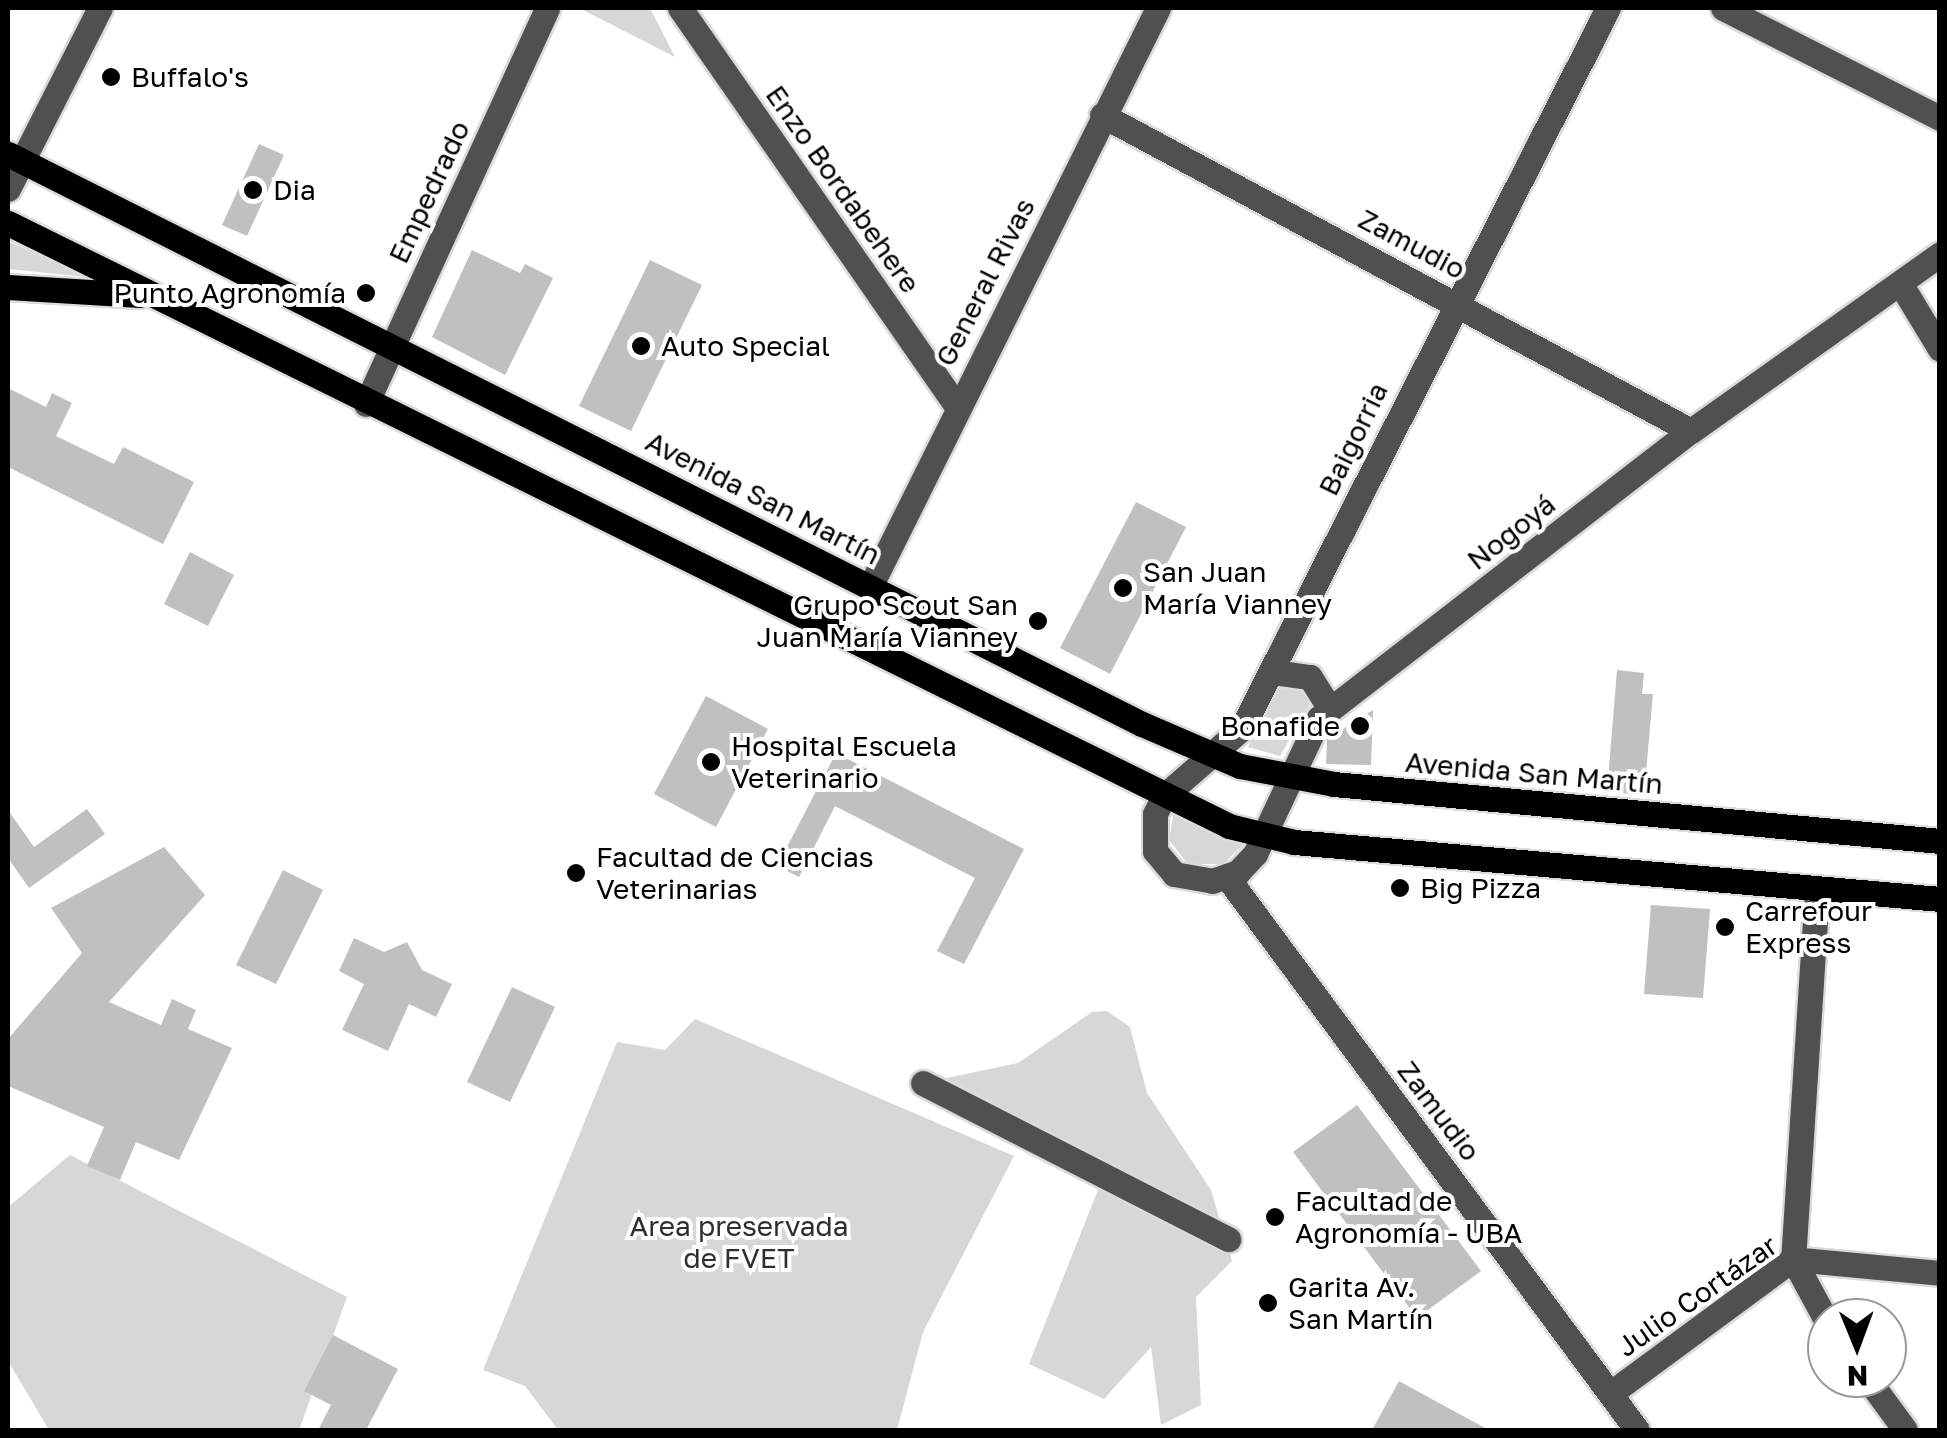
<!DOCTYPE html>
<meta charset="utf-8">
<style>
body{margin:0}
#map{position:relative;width:1947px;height:1438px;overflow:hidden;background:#fff;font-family:"Golos Text",sans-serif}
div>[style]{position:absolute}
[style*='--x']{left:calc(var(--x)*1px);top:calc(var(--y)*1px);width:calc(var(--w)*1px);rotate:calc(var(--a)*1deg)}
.green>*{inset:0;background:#d7d7d7}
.building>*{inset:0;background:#c0c0c0}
.roads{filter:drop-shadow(2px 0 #dbdbdb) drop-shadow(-2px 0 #dbdbdb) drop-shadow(0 2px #dbdbdb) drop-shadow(0 -2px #dbdbdb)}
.minor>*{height:25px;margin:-12.5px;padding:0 12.5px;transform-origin:12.5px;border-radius:12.5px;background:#505050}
.major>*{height:25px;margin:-12.5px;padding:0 12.5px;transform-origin:12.5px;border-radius:12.5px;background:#000}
.dots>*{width:28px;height:28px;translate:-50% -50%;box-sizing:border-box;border:5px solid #fff;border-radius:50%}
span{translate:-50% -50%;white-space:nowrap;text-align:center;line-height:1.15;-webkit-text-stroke:8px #fff;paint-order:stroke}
.poi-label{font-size:28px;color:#000}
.left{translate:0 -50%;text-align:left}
.right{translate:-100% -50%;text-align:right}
.street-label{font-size:28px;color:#000}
.park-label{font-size:28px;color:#2e2e2e}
.frame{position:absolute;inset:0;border:10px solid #000;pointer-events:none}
.north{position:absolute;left:1807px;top:1298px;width:100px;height:100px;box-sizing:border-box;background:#fff;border:2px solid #999;border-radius:50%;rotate:179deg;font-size:28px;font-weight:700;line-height:40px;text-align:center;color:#000}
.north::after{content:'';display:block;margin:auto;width:35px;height:45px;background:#000;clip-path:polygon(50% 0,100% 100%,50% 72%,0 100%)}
</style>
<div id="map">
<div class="green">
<div style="clip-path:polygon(579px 8px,650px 8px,675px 57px)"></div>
<div style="clip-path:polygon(8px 241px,86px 277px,8px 269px)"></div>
<div style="clip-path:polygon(1300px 680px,1313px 699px,1280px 756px,1248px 747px,1284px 681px)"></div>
<div style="clip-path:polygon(1174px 811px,1247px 841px,1223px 864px,1188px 864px,1169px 840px)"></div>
<div style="clip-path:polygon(1107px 1011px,1130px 1027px,1147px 1093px,1211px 1190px,1232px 1261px,1196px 1297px,1201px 1405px,1161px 1425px,1151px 1347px,1104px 1399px,1029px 1364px,1105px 1172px,923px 1083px,1018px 1063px,1092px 1012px)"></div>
<div style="clip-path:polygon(695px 1019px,1014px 1156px,923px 1332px,897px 1430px,558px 1430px,525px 1386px,483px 1370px,617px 1042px,665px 1050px)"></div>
<div style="clip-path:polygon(70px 1155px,347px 1297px,299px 1430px,49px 1430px,8px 1361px,8px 1207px)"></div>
</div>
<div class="building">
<div style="clip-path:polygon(259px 144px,284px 155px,247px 236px,222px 225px)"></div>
<div style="clip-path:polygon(472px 250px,520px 273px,525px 264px,553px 278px,505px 375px,432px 337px)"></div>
<div style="clip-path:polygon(650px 260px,702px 285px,631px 431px,579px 406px)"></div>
<div style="clip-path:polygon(8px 388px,46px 407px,52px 393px,72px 403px,56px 436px,114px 464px,123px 447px,194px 482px,163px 544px,8px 467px)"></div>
<div style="clip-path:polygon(1136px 502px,1186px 527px,1110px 674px,1060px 648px)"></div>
<div style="clip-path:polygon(190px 552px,234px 575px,208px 626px,164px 604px)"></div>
<div style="clip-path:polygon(1617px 670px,1644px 673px,1642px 694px,1653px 694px,1644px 795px,1607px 792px)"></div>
<div style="clip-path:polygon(706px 696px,768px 729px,716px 827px,654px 794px)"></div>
<div style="clip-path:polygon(1373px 710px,1371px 765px,1326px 764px,1327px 739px)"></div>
<div style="clip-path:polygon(836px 753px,1024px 849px,964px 964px,937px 951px,975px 878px,835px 806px,799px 877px,777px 866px)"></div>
<div style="clip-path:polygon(87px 809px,105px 834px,29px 888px,8px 858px,8px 810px,34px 847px)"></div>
<div style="clip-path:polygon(164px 847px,205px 895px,109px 1002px,161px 1025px,172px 999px,196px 1010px,188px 1029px,232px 1048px,179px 1160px,136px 1142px,120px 1180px,87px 1166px,104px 1127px,8px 1086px,8px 1039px,82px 953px,51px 908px)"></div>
<div style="clip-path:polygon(283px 870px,323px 890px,276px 984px,236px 965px)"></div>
<div style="clip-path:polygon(1651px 905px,1710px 909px,1703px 998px,1644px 994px)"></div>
<div style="clip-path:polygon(354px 938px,384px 952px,407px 942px,422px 970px,452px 984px,436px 1017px,409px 1004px,388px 1051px,342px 1030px,364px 984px,339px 971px)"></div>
<div style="clip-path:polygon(512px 987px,555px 1007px,510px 1102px,467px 1082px)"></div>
<div style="clip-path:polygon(1357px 1105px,1481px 1271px,1417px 1318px,1293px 1152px)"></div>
<div style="clip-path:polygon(333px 1335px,398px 1369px,366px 1430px,318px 1430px,331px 1405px,304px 1391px)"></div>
<div style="clip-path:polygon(1399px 1381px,1439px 1403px,1489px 1430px,1372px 1430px)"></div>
</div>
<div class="roads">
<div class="minor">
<div style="--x:680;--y:8;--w:485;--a:55.2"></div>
<div style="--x:1608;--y:8;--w:808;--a:116.95"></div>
<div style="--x:1242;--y:728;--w:103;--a:138.9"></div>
<div style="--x:1164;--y:796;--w:20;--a:117"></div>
<div style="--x:1155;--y:814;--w:37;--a:90"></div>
<div style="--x:1155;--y:851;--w:30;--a:50"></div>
<div style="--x:1174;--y:874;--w:39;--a:10"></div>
<div style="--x:1212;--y:881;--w:28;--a:-19"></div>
<div style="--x:1238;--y:872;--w:25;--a:-47"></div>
<div style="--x:1255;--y:854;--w:150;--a:-64.8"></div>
<div style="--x:1319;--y:718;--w:470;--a:-37.7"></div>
<div style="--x:1691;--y:431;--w:305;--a:-35.4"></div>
<div style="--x:1723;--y:8;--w:243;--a:26.9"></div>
<div style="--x:1102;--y:115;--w:668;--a:28.21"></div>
<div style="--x:8;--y:189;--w:203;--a:-63.1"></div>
<div style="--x:1900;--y:283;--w:77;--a:58.8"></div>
<div style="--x:366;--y:404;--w:435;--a:-65.4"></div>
<div style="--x:871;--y:585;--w:644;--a:-63.55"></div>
<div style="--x:1273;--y:672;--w:37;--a:8"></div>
<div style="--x:1310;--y:677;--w:38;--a:58"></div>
<div style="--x:1227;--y:877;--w:688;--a:53.45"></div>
<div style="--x:1817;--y:890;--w:370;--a:93.7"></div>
<div style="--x:1793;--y:1259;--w:72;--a:61.6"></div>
<div style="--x:923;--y:1083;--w:343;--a:27.1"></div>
<div style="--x:1867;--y:1378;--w:64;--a:53.8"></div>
<div style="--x:1611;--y:1393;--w:226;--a:-36.4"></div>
<div style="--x:1793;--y:1259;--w:148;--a:5.4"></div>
</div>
<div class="major">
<div style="--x:8;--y:154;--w:1269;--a:26.69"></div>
<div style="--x:1142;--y:724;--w:107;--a:23.2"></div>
<div style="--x:1240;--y:766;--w:96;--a:10.8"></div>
<div style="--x:1334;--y:784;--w:609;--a:5.37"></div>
<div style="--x:8;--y:223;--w:1362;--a:26.28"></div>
<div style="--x:1229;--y:826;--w:67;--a:13.8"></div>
<div style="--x:1294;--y:842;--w:649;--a:5.04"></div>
<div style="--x:8;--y:287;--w:132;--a:3.5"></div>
</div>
</div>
<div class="dots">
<div style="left:111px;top:77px;background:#000"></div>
<div style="left:253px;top:190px;background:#000"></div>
<div style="left:366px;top:293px;background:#000"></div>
<div style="left:641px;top:346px;background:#000"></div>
<div style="left:1123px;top:588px;background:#000"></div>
<div style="left:1038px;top:621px;background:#000"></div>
<div style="left:1360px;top:726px;background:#000"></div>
<div style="left:711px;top:762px;background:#000"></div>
<div style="left:576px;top:873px;background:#000"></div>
<div style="left:1400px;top:888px;background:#000"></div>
<div style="left:1725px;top:927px;background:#000"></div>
<div style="left:1275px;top:1217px;background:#000"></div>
<div style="left:1268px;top:1303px;background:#000"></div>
</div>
<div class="poi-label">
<span class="left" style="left:131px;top:77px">Buffalo's</span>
<span class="left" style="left:273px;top:190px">Dia</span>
<span class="right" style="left:346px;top:293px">Punto Agronomía</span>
<span class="left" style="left:661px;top:346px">Auto Special</span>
<span class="left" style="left:1143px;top:588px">San Juan<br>María Vianney</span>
<span class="right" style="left:1018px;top:621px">Grupo Scout San<br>Juan María Vianney</span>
<span class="right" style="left:1340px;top:726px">Bonafide</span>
<span class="left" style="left:731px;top:762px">Hospital Escuela<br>Veterinario</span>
<span class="left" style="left:596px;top:873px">Facultad de Ciencias<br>Veterinarias</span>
<span class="left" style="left:1420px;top:888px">Big Pizza</span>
<span class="left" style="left:1745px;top:927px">Carrefour<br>Express</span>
<span class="left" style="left:1295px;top:1217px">Facultad de<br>Agronomía - UBA</span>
<span class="left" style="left:1288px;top:1303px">Garita Av.<br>San Martín</span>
</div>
<div class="street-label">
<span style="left:843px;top:189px;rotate:55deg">Enzo Bordabehere</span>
<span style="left:429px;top:192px;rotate:-65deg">Empedrado</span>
<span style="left:1412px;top:244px;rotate:28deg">Zamudio</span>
<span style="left:985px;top:282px;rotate:-63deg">General Rivas</span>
<span style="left:1353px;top:439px;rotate:-64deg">Baigorria</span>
<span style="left:763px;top:498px;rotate:27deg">Avenida San Martín</span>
<span style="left:1511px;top:532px;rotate:-38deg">Nogoyá</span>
<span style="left:1534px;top:773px;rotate:5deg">Avenida San Martín</span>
<span style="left:1439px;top:1111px;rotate:53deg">Zamudio</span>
<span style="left:1697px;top:1296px;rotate:-35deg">Julio Cortázar</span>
</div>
<div class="park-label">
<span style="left:739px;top:1242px">Area preservada<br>de FVET</span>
</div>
<div class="frame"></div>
<div class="north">N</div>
</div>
